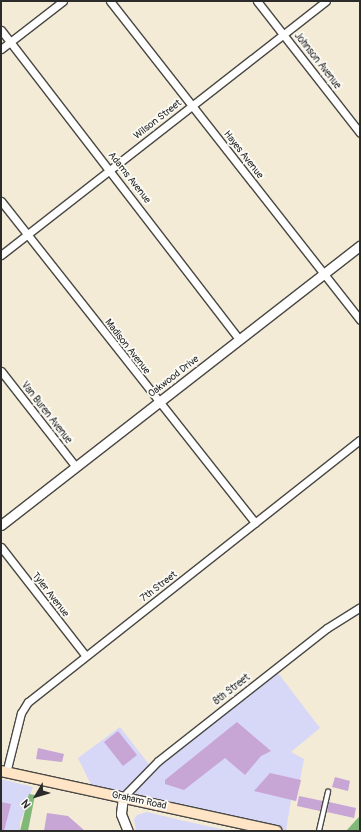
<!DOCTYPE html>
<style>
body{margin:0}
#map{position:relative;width:361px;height:832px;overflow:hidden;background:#f4ebd6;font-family:Pangolin,sans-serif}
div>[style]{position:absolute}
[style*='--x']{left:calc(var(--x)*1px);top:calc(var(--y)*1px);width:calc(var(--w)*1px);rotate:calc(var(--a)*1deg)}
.built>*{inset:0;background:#d7d7f8}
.forest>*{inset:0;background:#80b877}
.building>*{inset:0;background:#c7a5d5}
.roads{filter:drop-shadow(1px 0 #494845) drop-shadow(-1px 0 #494845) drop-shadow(0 1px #494845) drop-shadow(0 -1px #494845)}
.service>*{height:3.5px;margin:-1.75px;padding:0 1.75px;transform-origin:1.75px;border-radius:1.75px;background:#fff}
.minor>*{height:7px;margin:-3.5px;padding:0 3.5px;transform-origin:3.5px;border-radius:3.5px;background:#fff}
.tertiary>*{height:9px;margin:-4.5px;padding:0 4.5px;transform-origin:4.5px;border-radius:4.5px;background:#fff}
.secondary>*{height:10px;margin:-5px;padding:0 5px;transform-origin:5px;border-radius:5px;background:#ffe4c6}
span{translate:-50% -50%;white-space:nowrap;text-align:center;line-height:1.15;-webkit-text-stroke:3.5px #fdfcf7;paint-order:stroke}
.street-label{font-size:10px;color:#2b2b2b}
.frame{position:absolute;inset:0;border:2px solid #2b2b2b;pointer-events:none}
.north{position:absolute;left:16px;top:776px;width:40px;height:40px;-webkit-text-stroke:3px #fdfcf7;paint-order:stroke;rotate:232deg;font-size:11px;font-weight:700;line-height:16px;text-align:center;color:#2b2b2b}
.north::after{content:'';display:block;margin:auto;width:14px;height:18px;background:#2b2b2b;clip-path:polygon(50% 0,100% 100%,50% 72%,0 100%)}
</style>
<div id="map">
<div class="built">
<div style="clip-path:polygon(275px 669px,320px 728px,291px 752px,304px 759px,296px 801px,291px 800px,286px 831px,94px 791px,78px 758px,120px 727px,151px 767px)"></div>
<div style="clip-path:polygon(1px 779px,33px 787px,20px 823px,20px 831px,1px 831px)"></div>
<div style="clip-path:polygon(147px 812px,180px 820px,230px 831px,136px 831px,134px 819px,137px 815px)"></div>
</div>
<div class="forest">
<div style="clip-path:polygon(29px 794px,35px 795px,28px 831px,20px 831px)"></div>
<div style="clip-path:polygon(360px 816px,360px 831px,347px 830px,356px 820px)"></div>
</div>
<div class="building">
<div style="clip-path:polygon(237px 722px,271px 751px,261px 756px,245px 775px,225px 758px,184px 790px,165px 784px,165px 780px)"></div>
<div style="clip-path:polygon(118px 731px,137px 755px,123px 766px,104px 742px)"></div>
<div style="clip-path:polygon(38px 748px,64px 754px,62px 762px,36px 759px)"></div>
<div style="clip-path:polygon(270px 773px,301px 780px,296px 801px,254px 791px)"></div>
<div style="clip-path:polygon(335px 777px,350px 781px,348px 791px,332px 787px)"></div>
<div style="clip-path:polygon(299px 796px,323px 801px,320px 811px,297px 806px)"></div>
<div style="clip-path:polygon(1px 802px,11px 804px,4px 831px,1px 831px)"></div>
<div style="clip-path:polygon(329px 802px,356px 808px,354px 818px,327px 812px)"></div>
<div style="clip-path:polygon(47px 813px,68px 816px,85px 831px,44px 831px)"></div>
</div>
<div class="roads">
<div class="service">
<div style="--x:319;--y:831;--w:40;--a:-77"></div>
</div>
<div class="minor">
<div style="--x:110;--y:1;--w:405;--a:51.9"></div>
<div style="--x:257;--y:1;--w:167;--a:52"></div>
<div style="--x:1;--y:30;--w:391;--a:52.4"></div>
<div style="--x:1;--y:49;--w:78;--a:-37.7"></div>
<div style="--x:1;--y:201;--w:410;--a:51.7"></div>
<div style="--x:1;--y:255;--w:412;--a:-38"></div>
<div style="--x:1;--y:371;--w:122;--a:52"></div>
<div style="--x:1;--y:547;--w:137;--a:52.1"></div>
<div style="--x:6;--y:773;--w:62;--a:-76"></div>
<div style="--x:21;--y:713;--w:13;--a:-58"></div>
<div style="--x:28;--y:702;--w:423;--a:-38.3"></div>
<div style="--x:123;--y:797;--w:50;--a:-45.8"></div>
<div style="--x:158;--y:761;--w:215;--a:-38.2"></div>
<div style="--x:327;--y:628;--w:39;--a:-32"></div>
</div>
<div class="tertiary">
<div style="--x:1;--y:525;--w:455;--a:-37.9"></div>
<div style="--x:123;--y:797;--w:17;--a:97"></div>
<div style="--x:121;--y:814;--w:18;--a:68"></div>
</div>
<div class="secondary">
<div style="--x:1;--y:771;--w:282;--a:12.3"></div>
</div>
</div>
<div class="street-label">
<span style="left:317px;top:61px;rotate:52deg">Johnson Avenue</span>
<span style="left:158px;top:120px;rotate:-38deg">Wilson Street</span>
<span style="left:243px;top:155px;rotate:52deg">Hayes Avenue</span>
<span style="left:129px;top:178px;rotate:52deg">Adams Avenue</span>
<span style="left:127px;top:347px;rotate:52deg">Madison Avenue</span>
<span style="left:174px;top:377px;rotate:-38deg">Oakwood Drive</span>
<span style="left:46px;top:413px;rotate:52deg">Van Buren Avenue</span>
<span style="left:159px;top:587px;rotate:-38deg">7th Street</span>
<span style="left:50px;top:595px;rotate:52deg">Tyler Avenue</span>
<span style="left:232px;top:690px;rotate:-38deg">8th Street</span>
<span style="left:139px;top:801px;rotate:12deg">Graham Road</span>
</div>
<div class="frame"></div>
<div class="north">N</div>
</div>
